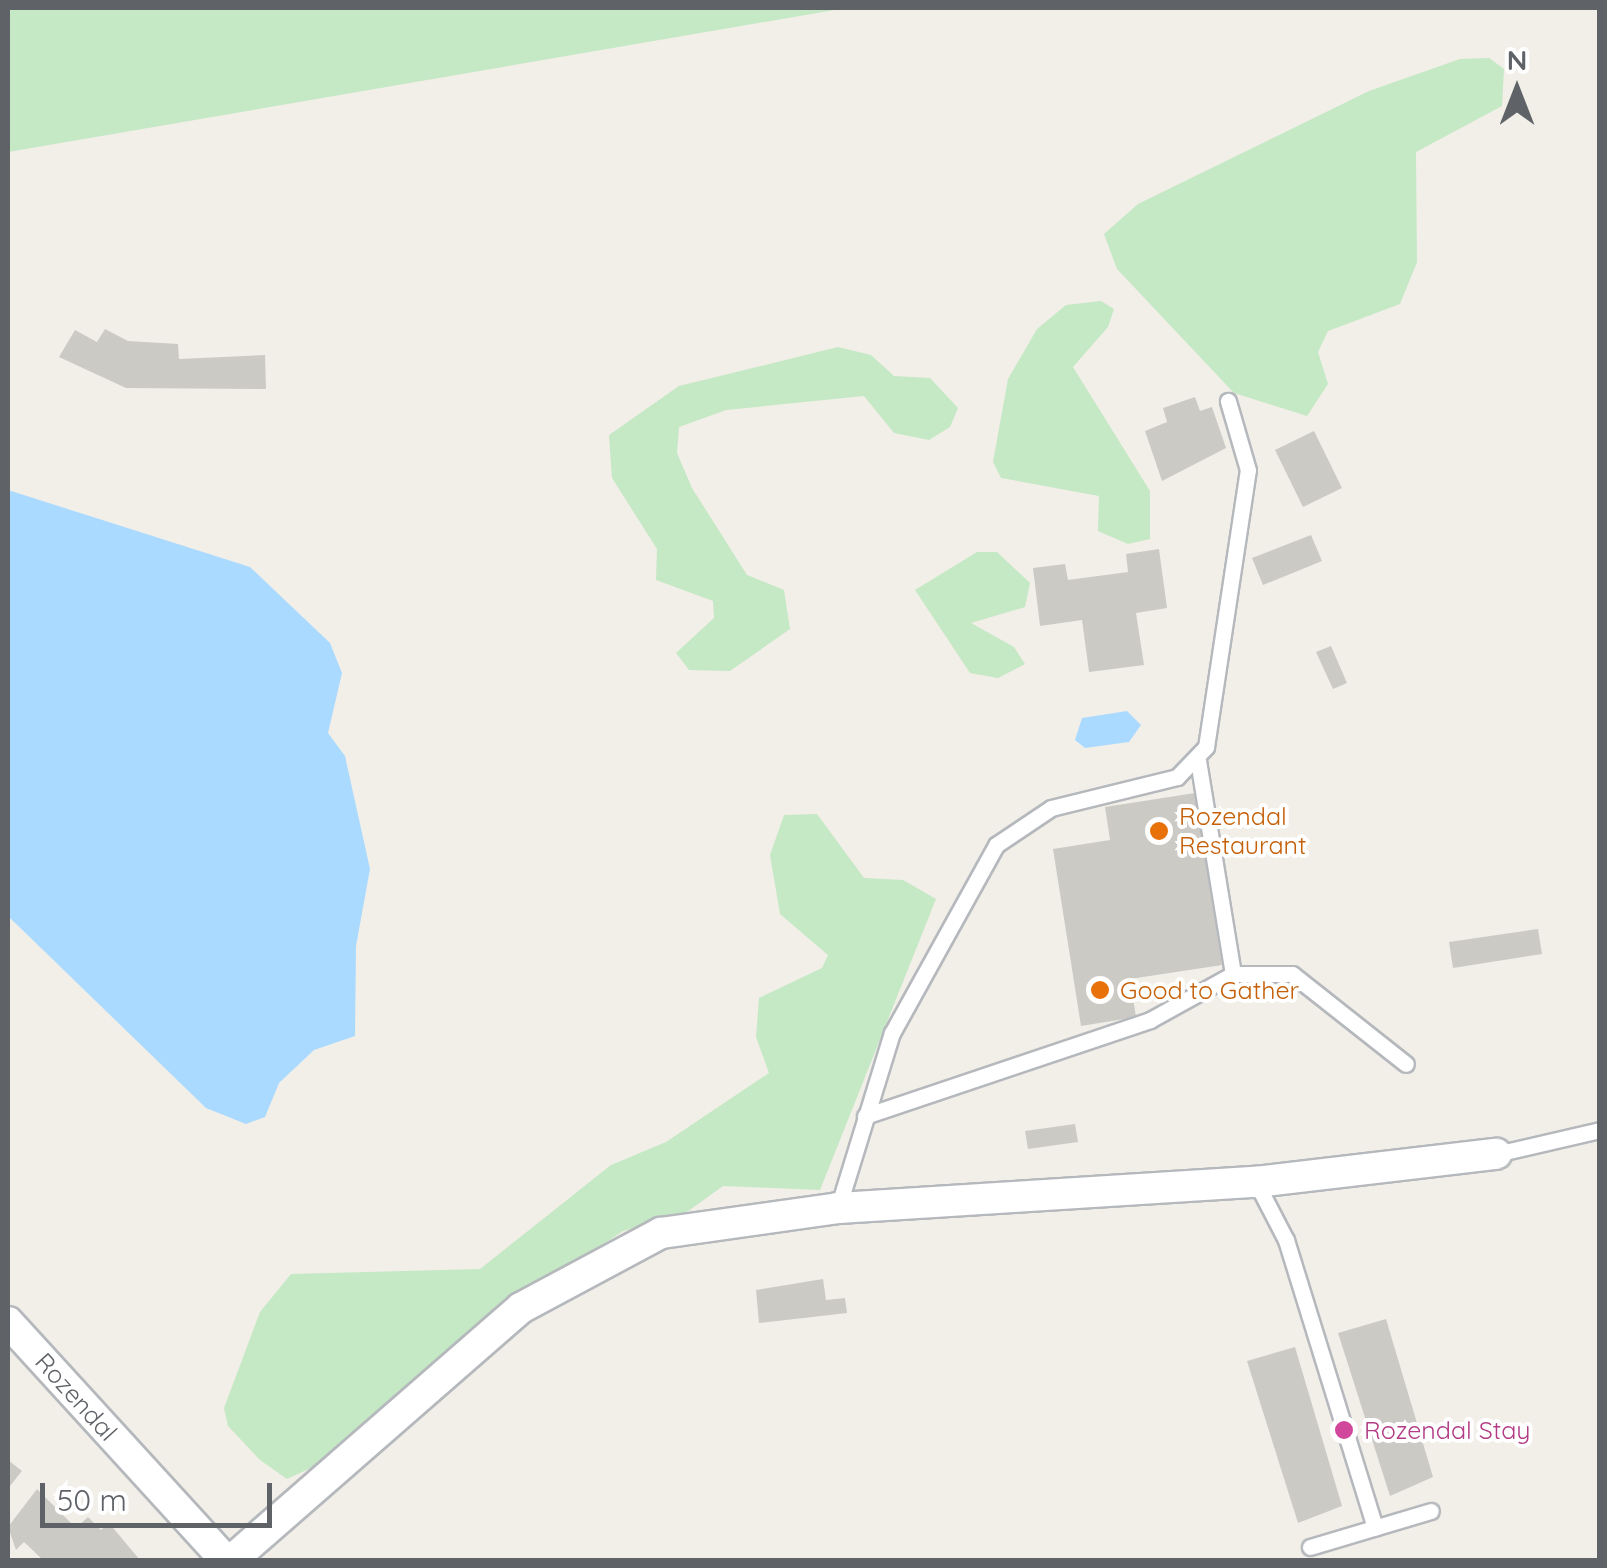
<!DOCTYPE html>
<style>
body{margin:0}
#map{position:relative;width:1607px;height:1568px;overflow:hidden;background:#f1efe8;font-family:Quicksand,sans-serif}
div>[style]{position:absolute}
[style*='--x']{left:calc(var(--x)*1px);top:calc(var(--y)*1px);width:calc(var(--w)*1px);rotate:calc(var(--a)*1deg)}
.green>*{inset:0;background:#c5e8c5}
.water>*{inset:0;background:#aadaff}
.building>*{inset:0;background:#cccac5}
.roads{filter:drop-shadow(2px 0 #b5b8bc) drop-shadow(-2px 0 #b5b8bc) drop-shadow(0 2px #b5b8bc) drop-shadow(0 -2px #b5b8bc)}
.service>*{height:15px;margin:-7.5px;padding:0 7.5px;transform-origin:7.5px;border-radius:7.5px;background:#fff}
.minor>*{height:30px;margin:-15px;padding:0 15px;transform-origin:15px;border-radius:15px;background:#fff}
.dots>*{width:28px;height:28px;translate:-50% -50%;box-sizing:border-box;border:5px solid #fff;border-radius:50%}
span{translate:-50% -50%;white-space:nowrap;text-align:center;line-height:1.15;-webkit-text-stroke:8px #fff;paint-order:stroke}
.food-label{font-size:25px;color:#c56008}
.left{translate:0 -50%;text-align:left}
.street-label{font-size:25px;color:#5f6368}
.hotel-label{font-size:25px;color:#b23c85}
.frame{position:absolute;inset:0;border:10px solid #5f6368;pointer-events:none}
.north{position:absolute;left:1467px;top:40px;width:100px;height:100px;-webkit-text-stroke:8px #fff;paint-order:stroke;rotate:0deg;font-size:28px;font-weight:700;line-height:40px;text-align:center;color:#5f6368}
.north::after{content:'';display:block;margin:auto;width:35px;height:45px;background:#5f6368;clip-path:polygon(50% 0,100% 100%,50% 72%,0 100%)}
.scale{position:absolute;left:40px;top:1483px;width:232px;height:45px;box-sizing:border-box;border:5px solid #5f6368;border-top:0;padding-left:12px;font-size:30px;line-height:35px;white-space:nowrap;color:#5f6368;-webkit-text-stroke:8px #fff;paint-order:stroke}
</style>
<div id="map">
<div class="green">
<div style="clip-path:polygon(8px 8px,846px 8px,8px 152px)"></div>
<div style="clip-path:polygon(1489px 58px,1504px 69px,1502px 106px,1416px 152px,1417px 262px,1400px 304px,1328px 331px,1318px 352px,1328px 384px,1307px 416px,1234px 393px,1117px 269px,1104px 234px,1138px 204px,1369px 91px,1460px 59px)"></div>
<div style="clip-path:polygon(1101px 301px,1114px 309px,1108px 327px,1073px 367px,1150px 491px,1150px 539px,1128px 544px,1098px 531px,1099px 496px,1001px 478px,993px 462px,1008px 379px,1037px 329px,1066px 305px)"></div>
<div style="clip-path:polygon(838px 347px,871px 355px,894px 376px,930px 378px,958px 408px,950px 427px,929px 440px,894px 433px,864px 396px,726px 410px,679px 427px,677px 453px,692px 488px,747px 575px,784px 590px,790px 629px,730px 671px,689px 670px,676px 653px,714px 618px,713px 601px,656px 580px,657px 549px,612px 478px,609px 435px,679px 386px)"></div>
<div style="clip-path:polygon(977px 552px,997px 552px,1030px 583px,1025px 607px,971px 623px,1014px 647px,1025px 664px,998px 678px,970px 673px,915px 590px)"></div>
<div style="clip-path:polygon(817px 814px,864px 878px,903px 880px,936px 899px,820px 1190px,723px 1186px,680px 1217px,623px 1231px,487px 1322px,315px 1466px,287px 1479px,260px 1460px,228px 1426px,224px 1408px,260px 1312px,291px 1274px,480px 1269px,611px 1165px,666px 1142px,769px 1073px,756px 1037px,759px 998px,822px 968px,828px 955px,780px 914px,770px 855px,784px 815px)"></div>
</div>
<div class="water">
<div style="clip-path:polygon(8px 490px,250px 567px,330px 643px,342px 673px,328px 733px,345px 756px,370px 869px,356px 946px,355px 1036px,314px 1050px,279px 1083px,265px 1117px,246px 1124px,206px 1108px,8px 916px)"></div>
<div style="clip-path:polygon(1127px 711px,1141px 725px,1129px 742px,1085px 748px,1075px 740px,1082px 718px)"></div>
</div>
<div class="building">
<div style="clip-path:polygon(105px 329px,128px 341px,178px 344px,179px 359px,265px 355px,266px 389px,126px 388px,59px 357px,75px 330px,97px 342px)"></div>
<div style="clip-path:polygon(1195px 397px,1200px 411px,1212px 407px,1226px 448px,1162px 481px,1145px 431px,1167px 422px,1163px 408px)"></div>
<div style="clip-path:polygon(1314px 431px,1342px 488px,1303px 507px,1275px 450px)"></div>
<div style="clip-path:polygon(1311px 535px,1322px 561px,1263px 585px,1252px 558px)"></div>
<div style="clip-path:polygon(1159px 549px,1167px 608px,1136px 613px,1144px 665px,1089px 672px,1082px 620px,1040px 626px,1033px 568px,1065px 564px,1068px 580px,1128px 572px,1126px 554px)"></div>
<div style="clip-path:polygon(1331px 646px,1347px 683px,1333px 689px,1316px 652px)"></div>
<div style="clip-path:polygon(1195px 793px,1222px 965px,1130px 979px,1136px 1017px,1081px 1026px,1053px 849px,1110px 840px,1105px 807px)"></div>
<div style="clip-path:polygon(1538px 929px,1542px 954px,1453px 968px,1449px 942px)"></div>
<div style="clip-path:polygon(1075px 1124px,1078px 1142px,1028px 1149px,1025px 1131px)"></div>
<div style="clip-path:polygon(823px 1279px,826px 1300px,845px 1298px,847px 1313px,759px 1323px,756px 1290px)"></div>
<div style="clip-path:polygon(1386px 1319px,1433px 1477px,1390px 1496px,1338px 1333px)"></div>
<div style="clip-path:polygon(1295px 1347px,1342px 1506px,1298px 1523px,1247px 1361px)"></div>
<div style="clip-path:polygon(8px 1460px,22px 1471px,10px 1486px,8px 1484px)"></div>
<div style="clip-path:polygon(37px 1489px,76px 1528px,88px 1517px,101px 1530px,109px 1523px,140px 1560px,43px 1560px,24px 1542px,16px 1550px,8px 1527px)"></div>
</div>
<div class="roads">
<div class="service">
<div style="--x:1233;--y:974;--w:59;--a:0"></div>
<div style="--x:1292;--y:974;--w:145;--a:38.3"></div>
<div style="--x:865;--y:1116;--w:301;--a:-18.6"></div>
<div style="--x:1150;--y:1020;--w:95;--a:-29"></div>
<div style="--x:1233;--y:974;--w:216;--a:-99.3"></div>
<div style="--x:1496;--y:1154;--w:107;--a:-13"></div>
<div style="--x:1256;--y:1182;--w:65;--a:62.7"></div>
<div style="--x:1286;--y:1240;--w:301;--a:72.8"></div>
<div style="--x:838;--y:1208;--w:183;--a:-72.9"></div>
<div style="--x:892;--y:1033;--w:215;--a:-61"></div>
<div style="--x:996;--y:845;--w:66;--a:-33.9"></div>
<div style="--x:1051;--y:808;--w:130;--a:-13.8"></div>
<div style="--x:1177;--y:777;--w:42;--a:-46"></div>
<div style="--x:1206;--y:747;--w:280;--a:-81.4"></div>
<div style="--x:1248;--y:470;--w:72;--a:-106.2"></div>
<div style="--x:1310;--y:1547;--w:126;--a:-16.6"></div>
</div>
<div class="minor">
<div style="--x:8;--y:1322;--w:322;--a:47.6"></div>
<div style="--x:232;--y:1560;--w:383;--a:-41.1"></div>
<div style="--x:521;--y:1308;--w:159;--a:-28.2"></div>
<div style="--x:661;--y:1233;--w:179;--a:-8"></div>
<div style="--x:838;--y:1208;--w:419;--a:-3.6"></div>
<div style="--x:1256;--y:1182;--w:242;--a:-6.7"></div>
</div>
</div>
<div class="dots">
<div style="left:1159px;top:831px;background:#e8710a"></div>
<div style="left:1100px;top:990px;background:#e8710a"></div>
<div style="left:1344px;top:1430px;background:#d1479c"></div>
</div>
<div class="food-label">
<span class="left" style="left:1179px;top:831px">Rozendal<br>Restaurant</span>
<span class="left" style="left:1120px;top:990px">Good to Gather</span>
</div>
<div class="street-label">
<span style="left:76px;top:1397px;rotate:48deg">Rozendal</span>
</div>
<div class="hotel-label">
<span class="left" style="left:1364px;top:1430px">Rozendal Stay</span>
</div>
<div class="frame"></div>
<div class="north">N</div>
<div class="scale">50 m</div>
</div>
